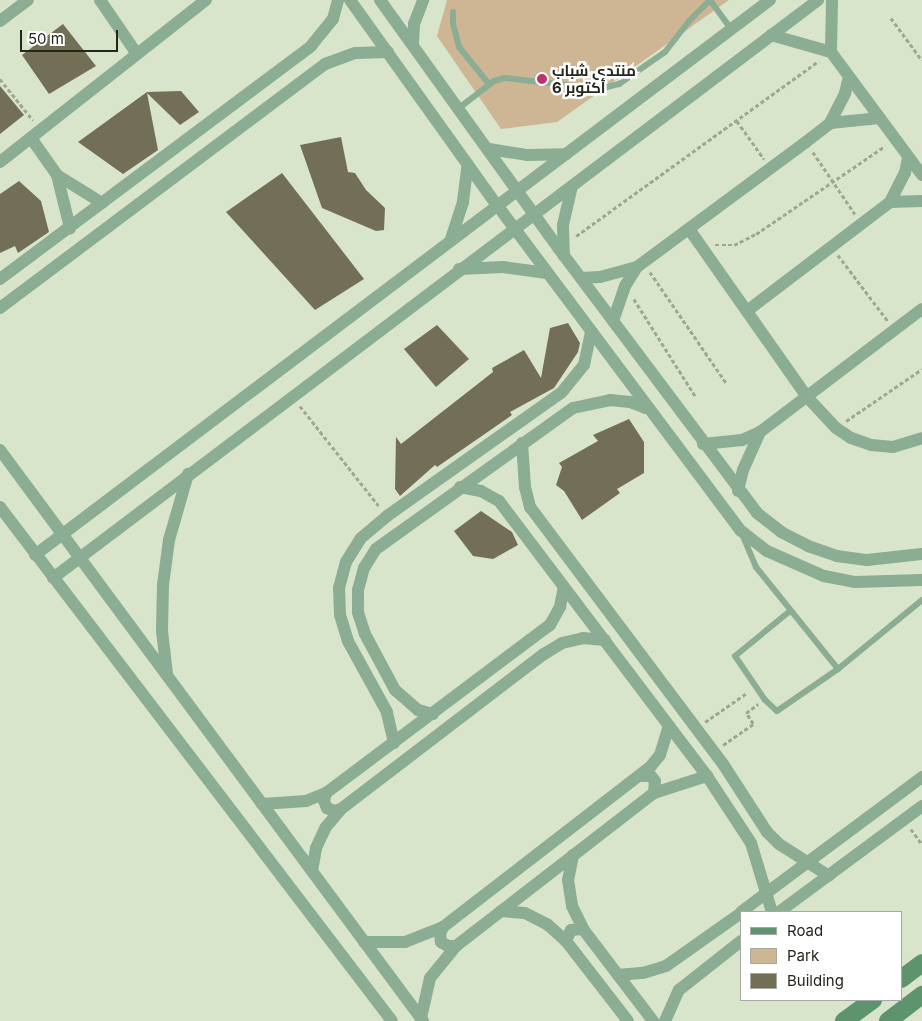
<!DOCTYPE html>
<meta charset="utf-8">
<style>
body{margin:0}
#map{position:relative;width:922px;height:1021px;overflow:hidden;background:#d9e5cb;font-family:Inter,Cairo,sans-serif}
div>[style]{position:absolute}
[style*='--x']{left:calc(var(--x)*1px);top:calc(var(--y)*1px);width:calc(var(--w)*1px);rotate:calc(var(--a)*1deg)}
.green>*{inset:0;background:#ceb694}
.building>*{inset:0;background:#726f56}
.path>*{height:2.5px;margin-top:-1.25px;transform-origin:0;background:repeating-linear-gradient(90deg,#9da792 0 4px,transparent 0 6.5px)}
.service>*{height:6px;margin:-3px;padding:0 3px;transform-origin:3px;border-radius:3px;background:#8aad93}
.minor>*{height:12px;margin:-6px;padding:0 6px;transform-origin:6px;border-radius:6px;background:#8aad93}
.secondary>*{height:18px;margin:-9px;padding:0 9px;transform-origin:9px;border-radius:9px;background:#5e946d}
.dots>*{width:14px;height:14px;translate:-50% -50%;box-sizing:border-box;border:2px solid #fff;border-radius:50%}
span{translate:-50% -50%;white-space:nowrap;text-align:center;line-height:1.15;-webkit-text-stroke:5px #fff;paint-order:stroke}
.poi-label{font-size:15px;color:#22271d;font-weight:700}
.left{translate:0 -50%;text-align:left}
.legend{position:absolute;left:740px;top:911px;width:162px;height:90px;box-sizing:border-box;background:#fff;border:1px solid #a7a9a5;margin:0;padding:6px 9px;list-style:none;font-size:15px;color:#22271d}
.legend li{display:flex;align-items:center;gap:10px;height:25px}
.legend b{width:25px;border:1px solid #a7a9a5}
.scale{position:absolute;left:20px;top:30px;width:98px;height:22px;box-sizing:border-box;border:2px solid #22271d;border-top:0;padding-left:6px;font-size:15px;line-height:18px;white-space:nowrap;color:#22271d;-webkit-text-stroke:4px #fff;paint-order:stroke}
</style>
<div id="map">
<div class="green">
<div style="clip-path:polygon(447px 0,729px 0,557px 122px,501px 129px,437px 36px)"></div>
</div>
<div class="building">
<div style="clip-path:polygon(63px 24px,96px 66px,49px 94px,22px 55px)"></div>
<div style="clip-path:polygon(0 86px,24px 115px,0 134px)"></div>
<div style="clip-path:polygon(181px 91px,199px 112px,180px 125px,147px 93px,158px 150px,123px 174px,78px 142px,147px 92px)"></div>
<div style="clip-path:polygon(341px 137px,348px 172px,355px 173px,366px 190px,385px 208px,384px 230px,376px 231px,322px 208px,300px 145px)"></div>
<div style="clip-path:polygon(282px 173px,364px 279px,315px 310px,226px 212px)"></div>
<div style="clip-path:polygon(19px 181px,41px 201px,49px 232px,18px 253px,15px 246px,0 253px,0 194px)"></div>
<div style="clip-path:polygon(568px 323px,580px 343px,578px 352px,554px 388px,510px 412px,512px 415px,437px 467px,435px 465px,400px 496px,395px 489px,396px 437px,401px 444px,493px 372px,492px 368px,524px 350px,541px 378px,550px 328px)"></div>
<div style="clip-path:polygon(437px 325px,469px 359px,436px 387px,404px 349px)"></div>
<div style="clip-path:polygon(629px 419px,644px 442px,644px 473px,617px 489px,620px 493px,582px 520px,564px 491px,556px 485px,562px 467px,559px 463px,598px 441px,593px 435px)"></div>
<div style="clip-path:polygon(481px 511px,512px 532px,518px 545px,493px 559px,473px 556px,454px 531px)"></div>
</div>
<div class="path">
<div style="--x:891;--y:18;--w:52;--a:53.6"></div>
<div style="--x:0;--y:79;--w:53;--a:51.2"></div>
<div style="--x:737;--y:121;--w:47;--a:54.6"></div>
<div style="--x:813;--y:152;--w:75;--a:55.9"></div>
<div style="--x:576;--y:236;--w:299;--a:-35.8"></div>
<div style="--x:715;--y:245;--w:19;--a:0"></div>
<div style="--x:734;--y:245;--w:25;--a:-27"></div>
<div style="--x:756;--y:234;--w:156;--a:-34.3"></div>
<div style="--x:838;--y:255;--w:83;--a:52.9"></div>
<div style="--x:650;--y:272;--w:136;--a:55.5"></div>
<div style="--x:634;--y:299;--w:116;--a:57.7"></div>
<div style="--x:300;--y:406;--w:127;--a:51.7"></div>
<div style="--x:846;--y:421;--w:92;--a:-34.4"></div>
<div style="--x:705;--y:722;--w:52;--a:-34.9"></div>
<div style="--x:723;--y:745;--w:37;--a:-35"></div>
<div style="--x:753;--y:724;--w:13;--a:-122"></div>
<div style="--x:746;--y:713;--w:15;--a:-37"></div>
<div style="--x:911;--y:829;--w:19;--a:54"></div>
</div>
<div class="service">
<div style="--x:710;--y:0;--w:36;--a:54"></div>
<div style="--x:453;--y:12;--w:12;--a:90"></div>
<div style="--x:453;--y:24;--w:24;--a:75"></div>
<div style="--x:459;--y:47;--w:48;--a:51"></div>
<div style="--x:459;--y:108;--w:44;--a:-37.6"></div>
<div style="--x:494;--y:81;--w:11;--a:-15"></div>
<div style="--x:505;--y:78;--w:95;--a:6.7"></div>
<div style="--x:599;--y:89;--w:21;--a:-14"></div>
<div style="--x:619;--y:84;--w:56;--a:-34.8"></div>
<div style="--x:665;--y:52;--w:39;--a:-52"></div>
<div style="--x:689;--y:21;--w:30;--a:-45"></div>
<div style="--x:742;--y:534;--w:36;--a:67"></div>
<div style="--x:756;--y:567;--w:131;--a:51.2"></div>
<div style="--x:790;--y:611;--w:71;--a:140.7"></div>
<div style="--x:735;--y:656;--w:53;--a:55.7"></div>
<div style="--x:765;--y:700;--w:16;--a:43"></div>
<div style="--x:777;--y:711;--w:74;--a:-34.5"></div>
<div style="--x:838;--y:669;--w:109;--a:-39.4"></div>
</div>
<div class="minor">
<div style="--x:100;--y:0;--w:65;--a:55.6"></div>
<div style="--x:350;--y:0;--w:252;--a:54.4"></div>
<div style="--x:497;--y:205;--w:406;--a:53.2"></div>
<div style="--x:740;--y:530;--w:34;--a:38"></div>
<div style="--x:767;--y:551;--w:62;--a:23.7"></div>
<div style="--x:824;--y:576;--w:32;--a:11"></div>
<div style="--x:855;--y:582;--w:67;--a:-1.7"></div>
<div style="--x:380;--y:0;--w:307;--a:54.3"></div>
<div style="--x:559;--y:249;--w:330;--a:53.1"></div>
<div style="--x:757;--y:513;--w:31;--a:38"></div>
<div style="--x:781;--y:532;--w:30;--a:27"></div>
<div style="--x:808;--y:546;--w:31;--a:19"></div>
<div style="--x:837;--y:556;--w:30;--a:8"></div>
<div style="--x:867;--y:560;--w:55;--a:-6.2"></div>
<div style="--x:832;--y:0;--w:52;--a:91.1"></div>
<div style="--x:831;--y:52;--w:153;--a:53.5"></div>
<div style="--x:0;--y:21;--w:35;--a:-37"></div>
<div style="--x:771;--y:35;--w:62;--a:15.8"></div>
<div style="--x:413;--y:44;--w:20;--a:-87"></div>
<div style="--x:414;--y:24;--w:26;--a:-69"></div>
<div style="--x:830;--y:123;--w:50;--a:-5.7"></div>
<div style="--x:31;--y:138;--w:45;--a:54.9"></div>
<div style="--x:57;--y:175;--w:55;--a:76.2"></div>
<div style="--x:489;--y:149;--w:38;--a:9"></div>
<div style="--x:527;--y:155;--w:39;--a:-1"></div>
<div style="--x:0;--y:162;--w:262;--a:-38.2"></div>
<div style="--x:57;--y:175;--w:53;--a:31.9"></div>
<div style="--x:890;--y:202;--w:32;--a:-2"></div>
<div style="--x:689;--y:229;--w:205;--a:54.9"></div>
<div style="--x:807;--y:397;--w:42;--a:46.9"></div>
<div style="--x:836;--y:428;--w:18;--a:34"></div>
<div style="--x:851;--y:438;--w:21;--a:19"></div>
<div style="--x:871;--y:445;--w:22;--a:5"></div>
<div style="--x:893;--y:447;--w:30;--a:-17"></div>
<div style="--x:451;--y:239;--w:39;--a:-72"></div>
<div style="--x:463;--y:202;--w:38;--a:-83"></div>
<div style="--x:564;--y:256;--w:31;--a:-92"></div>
<div style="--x:563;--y:225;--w:40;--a:-77"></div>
<div style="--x:459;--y:269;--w:44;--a:-2.6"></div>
<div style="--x:503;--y:267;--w:44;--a:7.8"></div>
<div style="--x:581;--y:278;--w:19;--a:-3"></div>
<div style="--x:600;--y:277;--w:38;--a:-15"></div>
<div style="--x:637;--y:267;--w:210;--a:-36.5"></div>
<div style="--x:806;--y:142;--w:31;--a:-38"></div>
<div style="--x:830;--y:123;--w:34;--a:-63"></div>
<div style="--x:845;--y:93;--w:16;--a:-76"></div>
<div style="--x:0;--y:279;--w:389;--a:-36.8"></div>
<div style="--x:311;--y:46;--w:35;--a:-51"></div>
<div style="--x:333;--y:19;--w:20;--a:-75"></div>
<div style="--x:0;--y:308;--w:406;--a:-36.9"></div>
<div style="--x:325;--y:64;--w:33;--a:-20"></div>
<div style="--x:356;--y:53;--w:32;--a:-2"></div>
<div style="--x:747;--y:311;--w:180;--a:-37.3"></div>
<div style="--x:890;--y:202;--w:33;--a:-63"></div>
<div style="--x:905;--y:173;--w:16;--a:-79"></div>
<div style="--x:613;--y:321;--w:37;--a:-71"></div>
<div style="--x:625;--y:286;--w:22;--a:-58"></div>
<div style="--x:522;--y:443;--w:44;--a:86.1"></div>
<div style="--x:525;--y:487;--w:21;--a:76"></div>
<div style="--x:530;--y:507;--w:321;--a:53.1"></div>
<div style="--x:723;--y:764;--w:81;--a:57.1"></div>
<div style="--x:767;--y:832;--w:17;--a:45"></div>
<div style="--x:779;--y:844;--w:59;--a:32.6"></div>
<div style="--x:703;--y:444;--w:39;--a:-6"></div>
<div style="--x:742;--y:440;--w:20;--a:-24"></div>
<div style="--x:760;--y:432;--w:203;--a:-37.2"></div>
<div style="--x:0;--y:450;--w:711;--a:53.47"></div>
<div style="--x:460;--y:487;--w:21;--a:11"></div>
<div style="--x:481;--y:491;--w:21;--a:29"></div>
<div style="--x:499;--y:501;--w:345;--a:52.9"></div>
<div style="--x:707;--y:776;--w:80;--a:56.7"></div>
<div style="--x:751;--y:843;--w:72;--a:73.1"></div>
<div style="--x:738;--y:491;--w:22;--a:-77"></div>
<div style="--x:743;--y:470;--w:42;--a:-65.9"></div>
<div style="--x:0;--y:507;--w:646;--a:52.67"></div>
<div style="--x:35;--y:555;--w:921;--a:-37.06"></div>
<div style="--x:53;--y:578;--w:959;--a:-37.07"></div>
<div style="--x:167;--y:674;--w:43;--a:-96.6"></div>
<div style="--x:162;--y:631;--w:46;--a:-88.8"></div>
<div style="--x:163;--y:585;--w:45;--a:-82.4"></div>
<div style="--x:169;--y:540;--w:69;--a:-73.9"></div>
<div style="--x:433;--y:714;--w:16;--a:-165"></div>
<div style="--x:418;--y:710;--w:30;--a:-139"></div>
<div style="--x:395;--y:690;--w:64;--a:-118.2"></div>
<div style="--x:365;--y:634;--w:23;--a:-108"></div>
<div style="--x:358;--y:612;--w:22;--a:-90"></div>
<div style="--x:358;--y:590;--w:23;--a:-75"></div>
<div style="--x:364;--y:568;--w:22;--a:-58"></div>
<div style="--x:376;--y:549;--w:242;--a:-35.6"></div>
<div style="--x:573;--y:408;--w:38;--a:-12"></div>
<div style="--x:610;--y:400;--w:20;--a:6"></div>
<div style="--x:630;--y:402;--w:17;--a:21"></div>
<div style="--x:394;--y:743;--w:32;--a:-103"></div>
<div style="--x:387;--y:712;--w:81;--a:-118.8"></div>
<div style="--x:348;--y:641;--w:27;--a:-107"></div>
<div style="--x:340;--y:615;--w:27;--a:-92"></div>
<div style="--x:339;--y:588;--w:27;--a:-75"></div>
<div style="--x:346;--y:562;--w:28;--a:-58"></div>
<div style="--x:361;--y:538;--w:34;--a:-40"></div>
<div style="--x:387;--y:516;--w:214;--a:-35.3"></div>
<div style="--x:562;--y:392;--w:35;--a:-51"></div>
<div style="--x:584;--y:365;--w:34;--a:-78"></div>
<div style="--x:639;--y:776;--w:12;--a:0"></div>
<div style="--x:651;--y:776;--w:6;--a:51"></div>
<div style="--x:655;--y:781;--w:12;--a:95"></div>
<div style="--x:326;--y:793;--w:8;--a:104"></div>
<div style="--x:324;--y:801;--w:8;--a:67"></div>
<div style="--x:327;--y:808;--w:8;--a:23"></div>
<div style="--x:334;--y:811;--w:7;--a:-16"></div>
<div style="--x:262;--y:804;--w:44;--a:-3.9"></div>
<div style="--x:306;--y:801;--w:22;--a:-22"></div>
<div style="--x:326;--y:793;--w:280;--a:-36.9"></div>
<div style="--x:550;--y:625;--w:21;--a:-61"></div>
<div style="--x:560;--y:607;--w:20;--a:-79"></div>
<div style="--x:573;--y:855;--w:25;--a:101"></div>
<div style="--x:568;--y:880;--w:26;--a:81"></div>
<div style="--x:572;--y:906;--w:25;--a:64"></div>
<div style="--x:583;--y:929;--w:116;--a:52.7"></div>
<div style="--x:312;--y:871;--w:23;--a:-80"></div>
<div style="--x:316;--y:848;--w:23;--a:-65"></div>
<div style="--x:326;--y:827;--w:23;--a:-50"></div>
<div style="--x:341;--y:809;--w:255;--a:-37.4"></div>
<div style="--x:544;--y:654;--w:21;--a:-31"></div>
<div style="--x:562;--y:643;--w:22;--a:-13"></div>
<div style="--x:583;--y:638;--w:22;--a:5"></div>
<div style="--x:501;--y:911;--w:24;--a:5"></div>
<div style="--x:525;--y:913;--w:25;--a:27"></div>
<div style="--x:547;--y:924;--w:25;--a:42"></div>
<div style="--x:566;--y:941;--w:101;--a:52.2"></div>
<div style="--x:741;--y:912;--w:226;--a:-36.7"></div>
<div style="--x:779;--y:912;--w:178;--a:-36.5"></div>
<div style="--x:443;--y:927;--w:8;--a:113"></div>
<div style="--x:440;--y:934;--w:8;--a:83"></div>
<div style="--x:441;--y:942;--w:8;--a:30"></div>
<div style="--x:448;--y:946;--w:8;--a:0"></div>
<div style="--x:566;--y:941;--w:12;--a:-66"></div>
<div style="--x:571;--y:930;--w:12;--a:-5"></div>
<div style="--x:364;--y:942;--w:41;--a:0"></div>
<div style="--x:405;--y:942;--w:41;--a:-21.5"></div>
<div style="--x:443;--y:927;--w:263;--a:-37.7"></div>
<div style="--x:651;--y:766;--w:14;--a:-51"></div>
<div style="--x:660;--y:755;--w:30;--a:-73"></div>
<div style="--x:618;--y:975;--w:25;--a:-5"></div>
<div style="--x:643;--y:973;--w:24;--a:-17"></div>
<div style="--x:666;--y:966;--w:92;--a:-35.2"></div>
<div style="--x:421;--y:1018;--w:41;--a:-77.3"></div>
<div style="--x:430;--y:978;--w:41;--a:-50.9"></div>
<div style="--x:456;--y:946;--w:250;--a:-37.7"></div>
<div style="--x:654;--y:793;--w:56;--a:-17.8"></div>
<div style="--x:665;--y:1021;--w:34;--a:-66"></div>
<div style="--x:679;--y:990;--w:79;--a:-38.3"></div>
</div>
<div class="secondary">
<div style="--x:901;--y:979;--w:26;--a:-37"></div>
<div style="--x:844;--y:1021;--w:36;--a:-36"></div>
<div style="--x:888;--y:1021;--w:43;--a:-37.4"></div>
</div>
<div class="dots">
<div style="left:542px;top:79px;background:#be336b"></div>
</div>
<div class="poi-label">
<span class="left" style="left:552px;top:79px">منتدى شباب<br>6 أكتوبر</span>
</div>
<ul class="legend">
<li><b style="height:6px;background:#5e946d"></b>Road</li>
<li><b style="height:14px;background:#ceb694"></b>Park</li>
<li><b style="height:14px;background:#726f56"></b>Building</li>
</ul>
<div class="scale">50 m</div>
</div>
